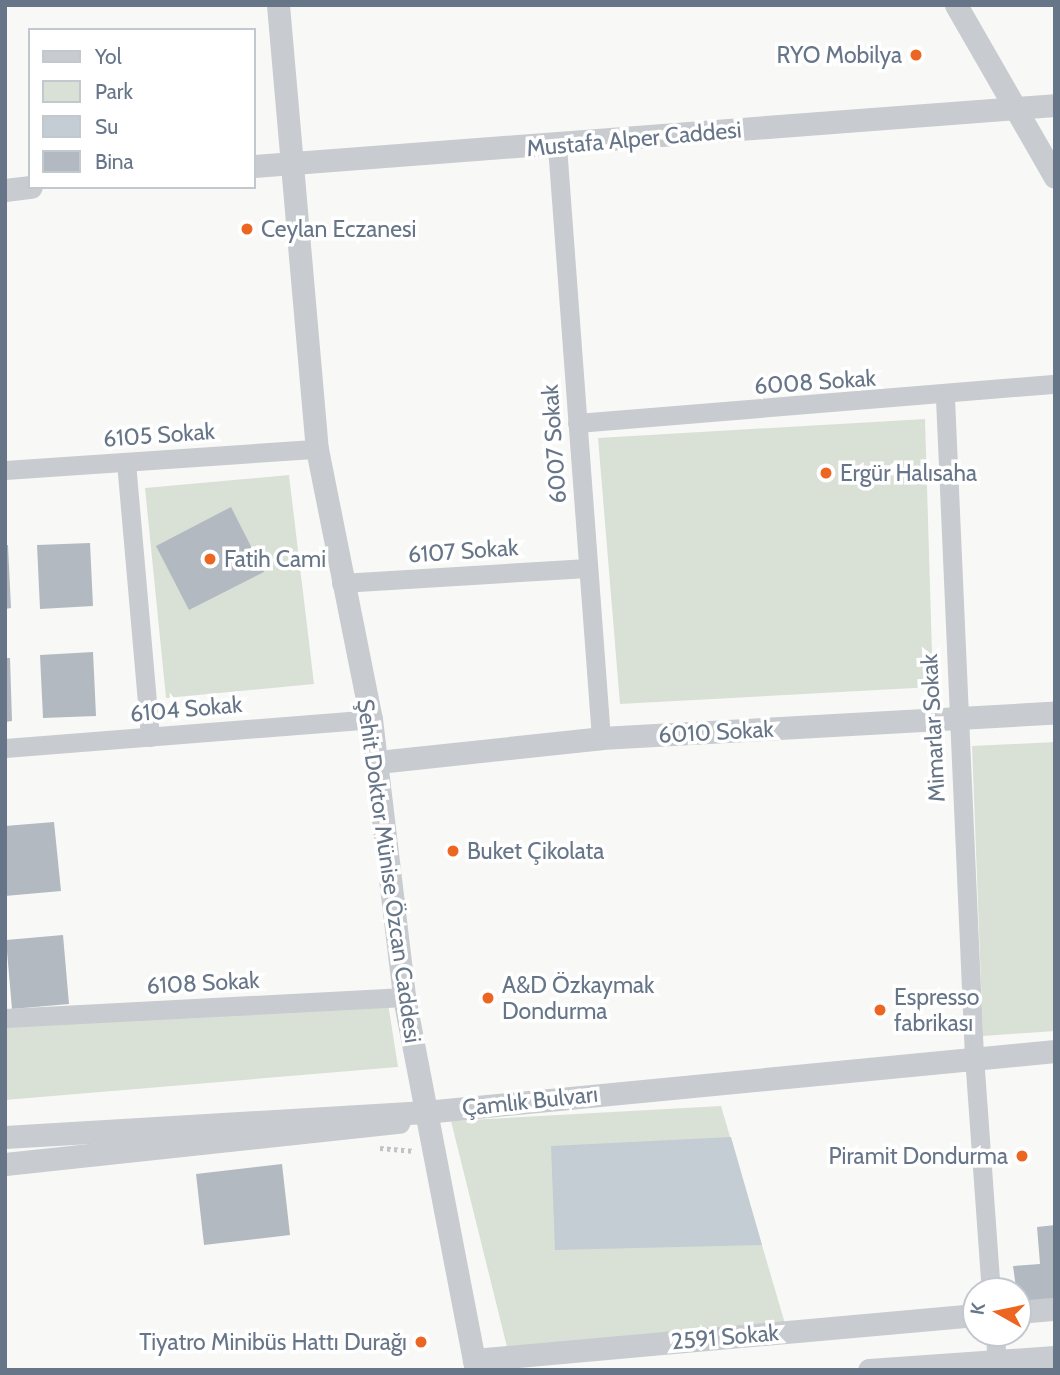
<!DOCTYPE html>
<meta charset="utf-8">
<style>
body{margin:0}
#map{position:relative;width:1060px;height:1375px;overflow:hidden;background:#f8f9f6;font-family:Cabin,sans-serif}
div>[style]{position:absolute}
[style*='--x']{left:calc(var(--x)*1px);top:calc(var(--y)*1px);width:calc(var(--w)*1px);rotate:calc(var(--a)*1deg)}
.green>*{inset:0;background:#d9e1d6}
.water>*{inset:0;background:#c4cdd3}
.building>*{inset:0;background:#b3b9c0}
.path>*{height:4.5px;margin-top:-2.25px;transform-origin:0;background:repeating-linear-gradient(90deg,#c2c3c6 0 3.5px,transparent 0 7px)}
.minor>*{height:19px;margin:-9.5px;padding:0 9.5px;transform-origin:9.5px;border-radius:9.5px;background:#c8cbcf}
.tertiary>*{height:23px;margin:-11.5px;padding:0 11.5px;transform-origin:11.5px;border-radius:11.5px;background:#c8cbcf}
.dots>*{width:19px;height:19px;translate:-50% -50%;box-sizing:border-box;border:4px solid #fff;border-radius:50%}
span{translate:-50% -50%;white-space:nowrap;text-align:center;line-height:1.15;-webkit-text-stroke:7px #fff;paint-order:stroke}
.poi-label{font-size:23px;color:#667588}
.right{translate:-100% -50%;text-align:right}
.left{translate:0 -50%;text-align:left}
.street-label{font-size:23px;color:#667588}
.frame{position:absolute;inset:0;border:7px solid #667588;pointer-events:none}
.legend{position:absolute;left:28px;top:28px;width:228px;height:161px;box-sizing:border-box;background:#fff;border:2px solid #c2c8cf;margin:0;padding:9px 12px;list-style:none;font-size:21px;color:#667588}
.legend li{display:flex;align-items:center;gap:14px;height:35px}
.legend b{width:35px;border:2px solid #c2c8cf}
.north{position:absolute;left:962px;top:1277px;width:70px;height:70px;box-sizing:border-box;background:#fff;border:2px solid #c2c8cf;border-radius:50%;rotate:279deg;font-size:19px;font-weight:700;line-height:28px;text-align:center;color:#667588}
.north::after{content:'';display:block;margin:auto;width:24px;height:32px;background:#ed6621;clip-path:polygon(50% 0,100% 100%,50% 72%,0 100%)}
</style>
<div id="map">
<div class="green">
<div style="clip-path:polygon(925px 419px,933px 687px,620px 704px,598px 438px)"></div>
<div style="clip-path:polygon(289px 475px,314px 684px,166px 698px,145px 488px)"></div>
<div style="clip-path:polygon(1055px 742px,1055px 1031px,983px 1036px,972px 746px)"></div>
<div style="clip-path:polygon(388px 1003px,398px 1067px,5px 1100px,5px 1023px)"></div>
<div style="clip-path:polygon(721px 1106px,789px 1337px,508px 1351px,451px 1121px)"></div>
</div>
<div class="water">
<div style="clip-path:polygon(731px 1137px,762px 1245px,555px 1250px,551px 1146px)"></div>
</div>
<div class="building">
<div style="clip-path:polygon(231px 507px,264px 572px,189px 610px,156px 546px)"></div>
<div style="clip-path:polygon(90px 543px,93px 606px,40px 609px,37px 545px)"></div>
<div style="clip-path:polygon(5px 545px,8px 545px,11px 608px,5px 609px)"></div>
<div style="clip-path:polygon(93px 652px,96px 716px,43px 718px,40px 655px)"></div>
<div style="clip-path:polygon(5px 658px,10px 658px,12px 721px,5px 722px)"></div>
<div style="clip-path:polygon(54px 822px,61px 891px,5px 896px,5px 826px)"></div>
<div style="clip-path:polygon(63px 935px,69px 1004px,12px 1009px,6px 940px)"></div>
<div style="clip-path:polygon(282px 1164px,290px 1235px,204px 1245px,196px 1174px)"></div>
<div style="clip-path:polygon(1055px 1225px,1055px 1299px,1018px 1302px,1013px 1266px,1040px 1264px,1037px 1227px)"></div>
</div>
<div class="path">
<div style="--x:380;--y:1148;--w:32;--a:5"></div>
</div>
<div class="minor">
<div style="--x:557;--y:146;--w:594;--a:85.75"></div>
<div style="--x:945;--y:398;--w:659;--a:87.48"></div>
<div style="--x:974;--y:1056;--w:236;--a:85.9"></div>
<div style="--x:577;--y:423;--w:480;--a:-4.7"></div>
<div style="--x:126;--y:462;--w:276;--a:85"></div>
<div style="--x:5;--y:470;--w:313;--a:-3.9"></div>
<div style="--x:341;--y:583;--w:247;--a:-3.5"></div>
<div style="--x:5;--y:748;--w:367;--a:-4.5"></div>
<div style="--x:5;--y:1018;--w:400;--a:-3"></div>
<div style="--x:995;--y:1333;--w:37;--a:87"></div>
</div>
<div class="tertiary">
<div style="--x:278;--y:5;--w:446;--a:85"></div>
<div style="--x:317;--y:449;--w:275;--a:78.7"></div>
<div style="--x:371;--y:719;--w:280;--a:83.2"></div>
<div style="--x:404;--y:997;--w:380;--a:79.1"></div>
<div style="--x:956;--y:5;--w:198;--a:60.1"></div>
<div style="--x:254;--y:166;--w:803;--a:-4.35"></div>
<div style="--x:5;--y:190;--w:26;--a:-7"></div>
<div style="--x:378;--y:762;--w:224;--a:-6.1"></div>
<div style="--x:601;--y:738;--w:455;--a:-3.2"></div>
<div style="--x:5;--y:1137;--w:421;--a:-3.4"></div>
<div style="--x:425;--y:1112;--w:633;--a:-5.53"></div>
<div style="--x:5;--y:1164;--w:396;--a:-6.1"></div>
<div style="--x:1018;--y:1312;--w:37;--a:-5"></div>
<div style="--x:474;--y:1360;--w:504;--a:-5.12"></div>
<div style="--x:869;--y:1370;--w:186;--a:-4"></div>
</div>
<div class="dots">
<div style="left:916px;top:55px;background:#ed6621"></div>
<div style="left:247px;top:229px;background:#ed6621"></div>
<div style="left:826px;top:473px;background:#ed6621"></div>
<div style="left:210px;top:559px;background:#ed6621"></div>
<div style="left:453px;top:851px;background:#ed6621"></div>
<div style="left:488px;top:998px;background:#ed6621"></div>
<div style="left:880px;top:1010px;background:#ed6621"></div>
<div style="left:1022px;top:1156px;background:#ed6621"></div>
<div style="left:421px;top:1342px;background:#ed6621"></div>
</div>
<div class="poi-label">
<span class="right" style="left:902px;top:55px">RYO Mobilya</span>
<span class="left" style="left:261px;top:229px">Ceylan Eczanesi</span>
<span class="left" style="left:840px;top:473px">Ergür Halısaha</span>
<span class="left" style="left:224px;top:559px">Fatih Cami</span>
<span class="left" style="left:467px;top:851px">Buket Çikolata</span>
<span class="left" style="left:502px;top:998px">A&amp;D Özkaymak<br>Dondurma</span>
<span class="left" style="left:894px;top:1010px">Espresso<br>fabrikası</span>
<span class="right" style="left:1008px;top:1156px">Piramit Dondurma</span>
<span class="right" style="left:407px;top:1342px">Tiyatro Minibüs Hattı Durağı</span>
</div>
<div class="street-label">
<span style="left:634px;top:139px;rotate:-5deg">Mustafa Alper Caddesi</span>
<span style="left:815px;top:382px;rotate:-4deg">6008 Sokak</span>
<span style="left:159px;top:435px;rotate:-4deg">6105 Sokak</span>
<span style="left:554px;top:444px;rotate:-94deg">6007 Sokak</span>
<span style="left:463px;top:551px;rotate:-4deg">6107 Sokak</span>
<span style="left:186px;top:709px;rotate:-5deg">6104 Sokak</span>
<span style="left:933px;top:728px;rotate:-93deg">Mimarlar Sokak</span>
<span style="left:716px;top:732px;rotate:-3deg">6010 Sokak</span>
<span style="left:389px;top:871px;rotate:82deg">Şehit Doktor Münise Özcan Caddesi</span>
<span style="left:203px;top:983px;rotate:-3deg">6108 Sokak</span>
<span style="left:530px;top:1101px;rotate:-6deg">Çamlık Bulvarı</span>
<span style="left:725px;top:1337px;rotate:-5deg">2591 Sokak</span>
</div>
<div class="frame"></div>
<ul class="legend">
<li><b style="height:9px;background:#c8cbcf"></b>Yol</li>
<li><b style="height:19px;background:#d9e1d6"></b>Park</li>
<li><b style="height:19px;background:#c4cdd3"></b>Su</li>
<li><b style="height:19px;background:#b3b9c0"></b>Bina</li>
</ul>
<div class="north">K</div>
</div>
